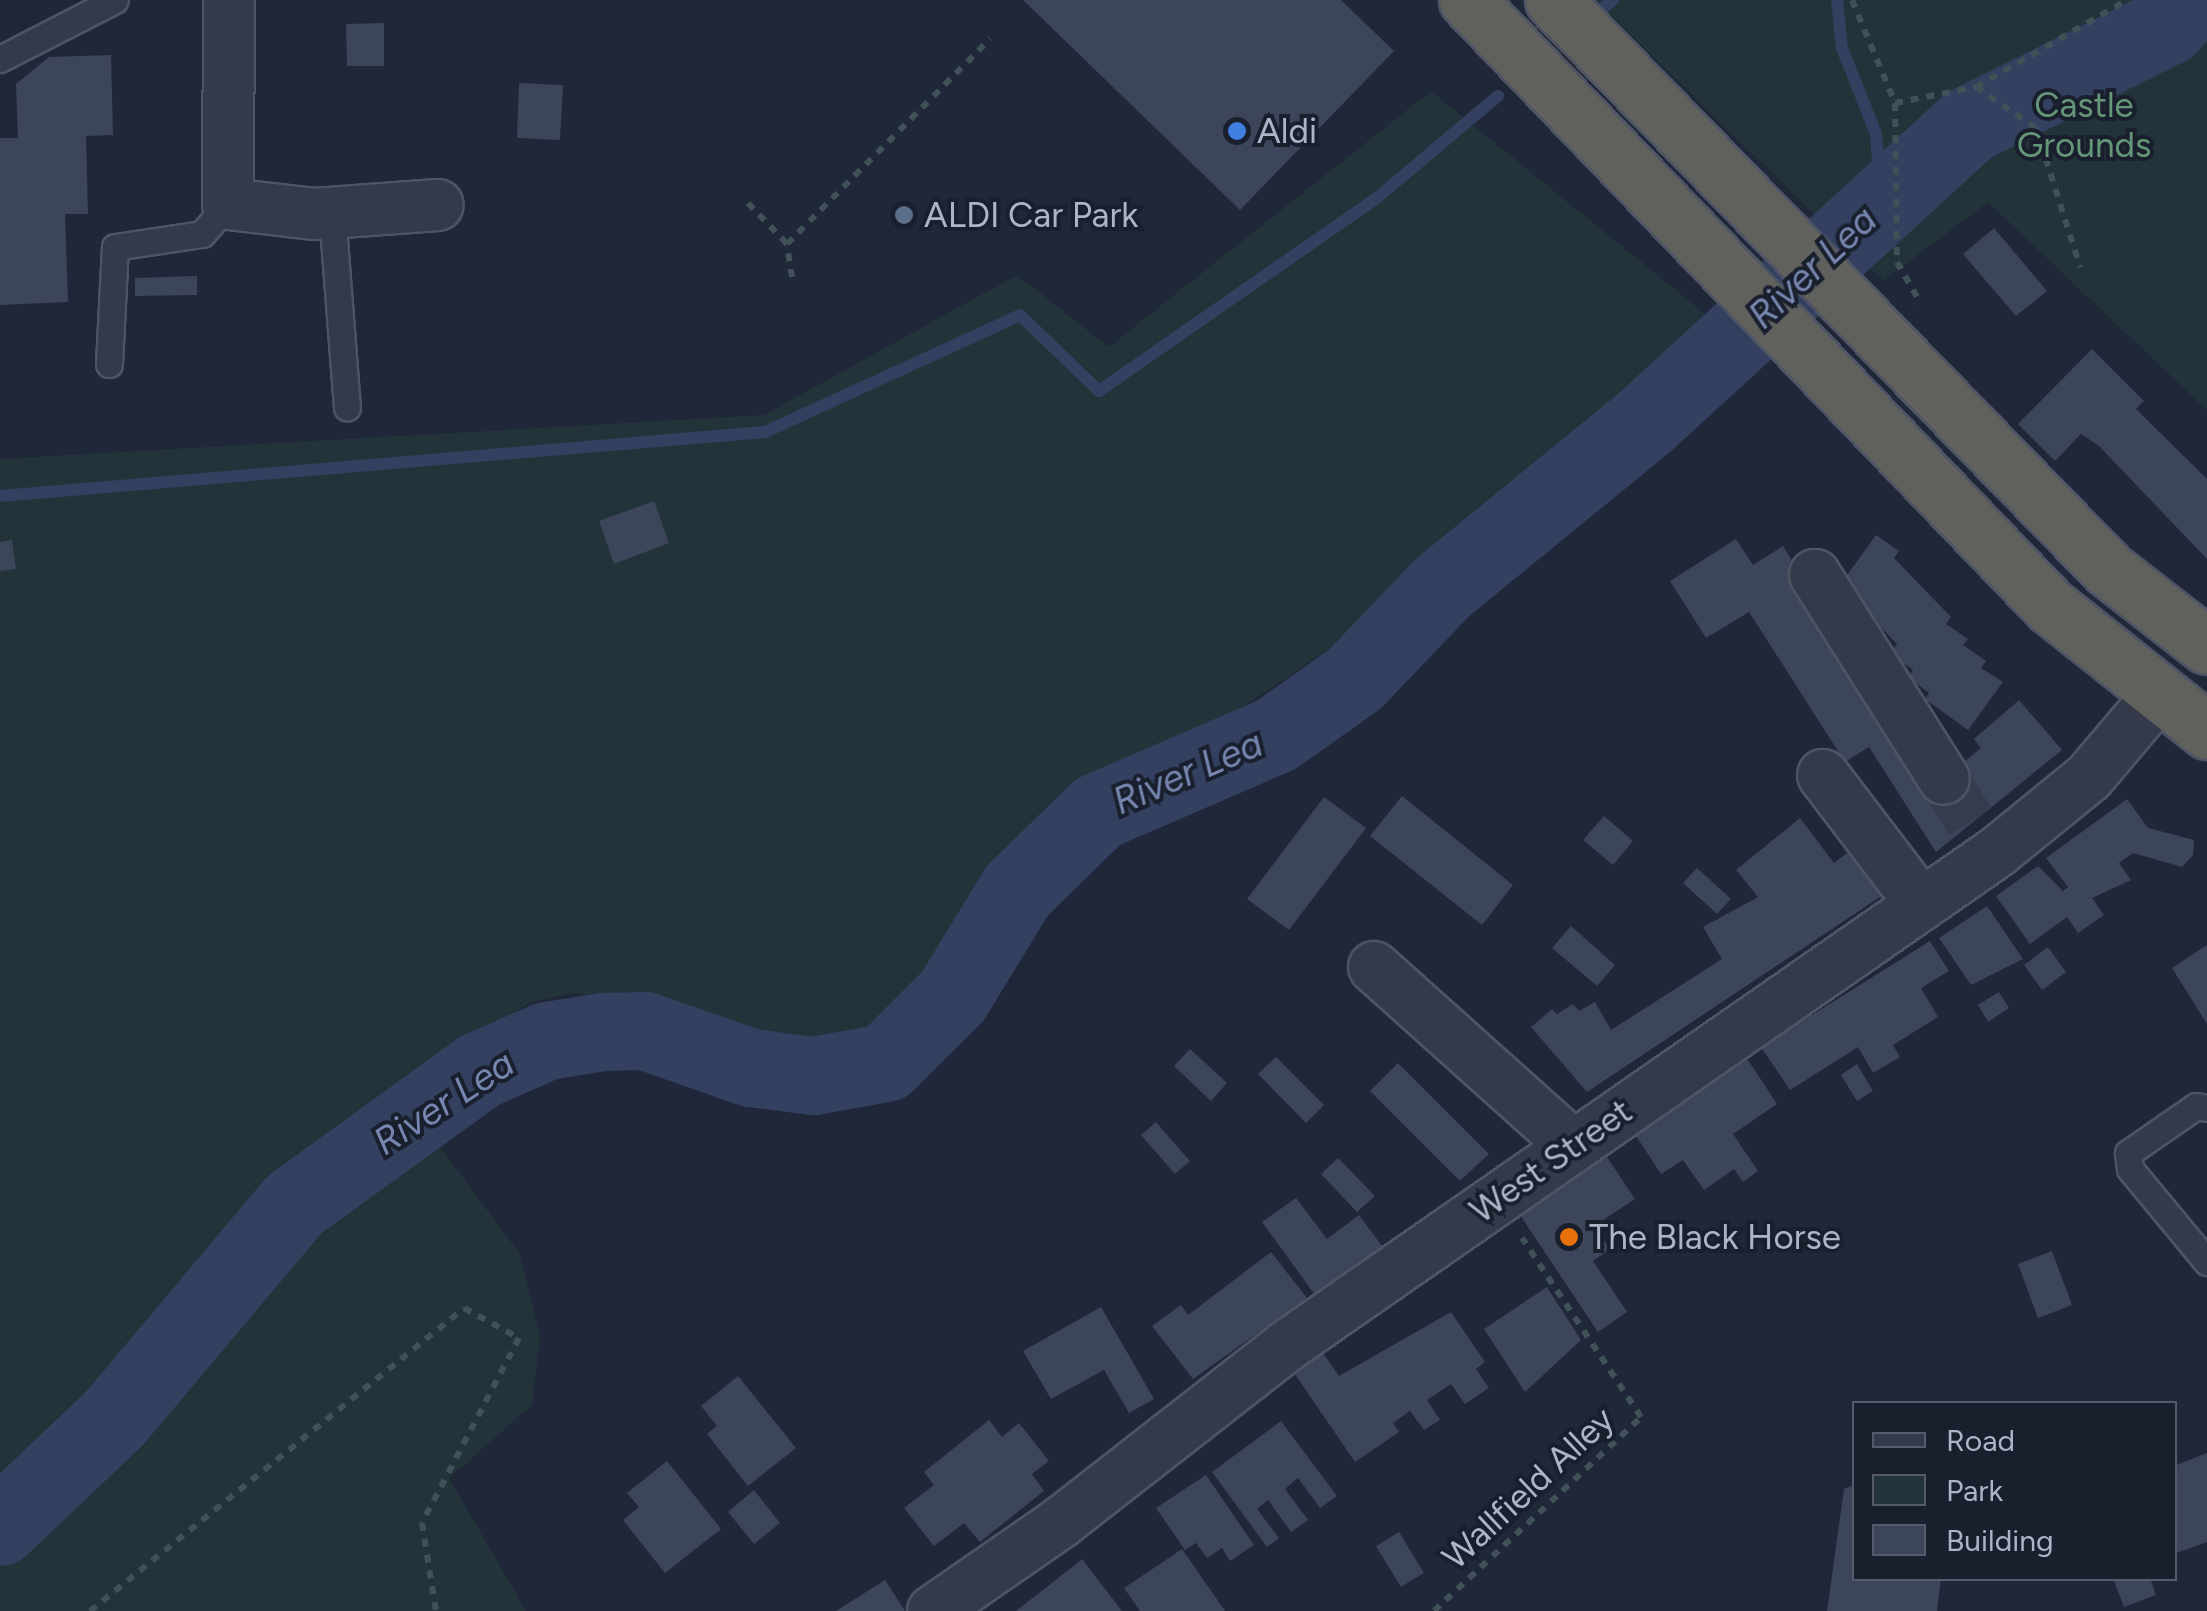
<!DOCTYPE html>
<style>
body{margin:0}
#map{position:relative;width:2207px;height:1611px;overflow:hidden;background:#202739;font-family:Figtree,sans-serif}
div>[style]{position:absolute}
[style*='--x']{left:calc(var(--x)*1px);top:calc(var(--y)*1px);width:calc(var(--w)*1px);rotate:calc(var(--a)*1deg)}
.green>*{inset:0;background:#22343a}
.stream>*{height:12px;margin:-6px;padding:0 6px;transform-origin:6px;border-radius:6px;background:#344060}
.river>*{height:78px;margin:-39px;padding:0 39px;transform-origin:39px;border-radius:39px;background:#344060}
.building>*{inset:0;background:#3c4559}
.minor-tunnel>*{height:50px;margin-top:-25px;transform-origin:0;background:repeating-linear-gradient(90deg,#353c4e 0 50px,transparent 0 75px)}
.path>*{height:6px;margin-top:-3px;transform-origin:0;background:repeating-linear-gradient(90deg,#405157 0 8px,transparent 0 16px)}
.roads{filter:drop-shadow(2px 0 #4e5464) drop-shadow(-2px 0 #4e5464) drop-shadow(0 2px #4e5464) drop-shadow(0 -2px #4e5464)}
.service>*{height:25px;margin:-12.5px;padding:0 12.5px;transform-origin:12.5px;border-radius:12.5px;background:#343a49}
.minor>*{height:50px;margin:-25px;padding:0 25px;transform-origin:25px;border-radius:25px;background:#343a49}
.trunk>*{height:55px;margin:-27.5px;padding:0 27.5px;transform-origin:27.5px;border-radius:27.5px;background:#60605d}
.dots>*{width:28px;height:28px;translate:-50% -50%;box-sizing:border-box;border:5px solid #191f2d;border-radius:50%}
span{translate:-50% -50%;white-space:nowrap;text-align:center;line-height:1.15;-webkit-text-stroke:8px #191f2d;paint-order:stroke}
.park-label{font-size:35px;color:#669678}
.poi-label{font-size:35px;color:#aeb4c5}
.left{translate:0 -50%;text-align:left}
.street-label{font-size:35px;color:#aeb4c5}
.water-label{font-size:38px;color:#7686ae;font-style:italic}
.legend{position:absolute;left:1852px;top:1401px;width:325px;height:180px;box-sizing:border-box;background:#191f2d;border:2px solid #555b6a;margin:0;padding:12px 18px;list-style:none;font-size:30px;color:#aeb4c5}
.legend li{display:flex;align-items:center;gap:20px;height:50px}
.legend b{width:50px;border:2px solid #555b6a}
</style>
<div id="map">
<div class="green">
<div style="clip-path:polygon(1595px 0,2207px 0,2207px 410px,1988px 202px,1883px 281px)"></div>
<div style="clip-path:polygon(1431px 91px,1715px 322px,1612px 414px,1416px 561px,1346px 638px,1194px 739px,1118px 766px,1072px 792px,967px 907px,933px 974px,873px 1038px,788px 1049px,662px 1007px,574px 993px,531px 1002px,440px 1060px,425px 1127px,520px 1254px,540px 1336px,532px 1405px,449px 1478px,526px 1611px,0 1611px,0 459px,764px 415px,1017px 275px,1109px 347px)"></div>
</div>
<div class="stream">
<div style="--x:1837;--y:0;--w:48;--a:84.1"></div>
<div style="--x:1842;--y:48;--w:92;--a:68.4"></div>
<div style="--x:1876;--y:134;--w:66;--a:85.7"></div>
<div style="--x:1597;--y:13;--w:21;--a:-39"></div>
<div style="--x:0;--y:496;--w:768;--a:-4.78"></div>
<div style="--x:765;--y:432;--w:281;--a:-24.6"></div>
<div style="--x:1020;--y:315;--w:110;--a:43.9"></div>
<div style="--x:1099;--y:391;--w:340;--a:-34.8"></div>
<div style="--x:1378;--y:197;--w:157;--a:-40.1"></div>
</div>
<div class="river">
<div style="--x:0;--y:1527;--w:157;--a:-43.5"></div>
<div style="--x:114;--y:1419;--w:280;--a:-49.9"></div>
<div style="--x:294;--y:1205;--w:228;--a:-35.9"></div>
<div style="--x:479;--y:1071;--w:74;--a:-23.8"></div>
<div style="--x:547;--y:1041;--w:57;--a:-9.1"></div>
<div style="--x:603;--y:1032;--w:42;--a:-1.4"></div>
<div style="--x:645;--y:1031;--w:112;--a:19.2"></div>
<div style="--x:751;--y:1068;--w:63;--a:7.4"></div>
<div style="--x:813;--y:1076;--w:74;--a:-10.1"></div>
<div style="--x:886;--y:1063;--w:95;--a:-45"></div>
<div style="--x:953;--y:996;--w:123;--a:-58.6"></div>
<div style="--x:1017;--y:891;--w:113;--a:-44.3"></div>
<div style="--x:1098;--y:812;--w:194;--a:-23.4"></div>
<div style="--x:1276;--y:735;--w:97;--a:-35.3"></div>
<div style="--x:1355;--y:679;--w:127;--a:-46.3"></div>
<div style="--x:1443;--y:587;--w:259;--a:-39.2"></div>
<div style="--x:1644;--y:423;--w:441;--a:-42.5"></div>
<div style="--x:1969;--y:125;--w:222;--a:-26.4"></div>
<div style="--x:2168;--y:26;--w:35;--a:-47"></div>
</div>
<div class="building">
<div style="clip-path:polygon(1023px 0,1341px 0,1394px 51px,1240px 210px)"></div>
<div style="clip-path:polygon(384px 23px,384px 66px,347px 66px,346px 24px)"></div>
<div style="clip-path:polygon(111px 55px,113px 135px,86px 136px,88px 214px,65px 214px,68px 302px,0 305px,0 138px,18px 138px,16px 84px,49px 57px)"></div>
<div style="clip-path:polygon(519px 83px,563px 85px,560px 140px,517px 138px)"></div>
<div style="clip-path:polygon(1994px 228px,2047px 291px,2016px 316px,1963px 254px)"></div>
<div style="clip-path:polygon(197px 276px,197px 295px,135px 296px,135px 278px)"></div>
<div style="clip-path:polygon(2092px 349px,2144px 401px,2136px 409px,2207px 479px,2207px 559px,2099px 446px,2081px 434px,2055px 461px,2018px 424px)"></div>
<div style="clip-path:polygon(654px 501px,669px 543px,614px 564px,599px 521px)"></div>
<div style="clip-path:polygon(1876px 535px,1899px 551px,1894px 558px,1951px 617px,1946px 624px,1968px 639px,1963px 645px,1986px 661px,1981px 668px,2003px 682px,1968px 730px,1925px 699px,1929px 693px,1908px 677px,1913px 670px,1890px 654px,1897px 644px,1840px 585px)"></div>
<div style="clip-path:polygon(1736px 539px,1753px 565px,1783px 546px,1931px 789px,1981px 748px,1974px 739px,2019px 700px,2062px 750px,1936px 852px,1869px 747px,1845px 762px,1749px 612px,1706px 638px,1670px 581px)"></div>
<div style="clip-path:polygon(12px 540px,16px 569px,0 571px,0 542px)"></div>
<div style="clip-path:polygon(1402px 796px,1513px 885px,1482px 925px,1370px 836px)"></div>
<div style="clip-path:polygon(1324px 797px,1366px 828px,1289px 930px,1247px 899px)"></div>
<div style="clip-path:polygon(2127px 799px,2148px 828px,2194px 840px,2193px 855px,2182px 867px,2133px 853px,2119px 863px,2131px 880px,2092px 898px,2104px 915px,2078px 933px,2067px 917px,2030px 944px,1996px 896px,2038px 866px,2063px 891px,2068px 887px,2046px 858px)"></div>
<div style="clip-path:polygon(1604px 816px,1633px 841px,1613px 865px,1583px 840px)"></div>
<div style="clip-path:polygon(1800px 818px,1834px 863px,1847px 853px,1886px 893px,1587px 1092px,1531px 1027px,1552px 1009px,1557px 1014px,1573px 1004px,1579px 1011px,1595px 1002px,1611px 1030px,1722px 959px,1703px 927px,1758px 897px,1736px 870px)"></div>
<div style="clip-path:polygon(1697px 868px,1731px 899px,1717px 914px,1683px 883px)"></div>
<div style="clip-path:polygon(1987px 906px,2023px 959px,1971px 985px,1939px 938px)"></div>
<div style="clip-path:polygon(1571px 926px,1615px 965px,1597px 986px,1552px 948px)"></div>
<div style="clip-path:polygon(1930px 941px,1949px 971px,1921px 988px,1938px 1017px,1893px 1045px,1900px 1057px,1873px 1073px,1858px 1047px,1790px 1090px,1761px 1047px)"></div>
<div style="clip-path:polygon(2207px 945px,2207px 1024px,2172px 968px)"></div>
<div style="clip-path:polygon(2048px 947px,2066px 972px,2042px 990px,2024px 965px)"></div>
<div style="clip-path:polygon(1999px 992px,2009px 1008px,1988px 1022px,1978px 1005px)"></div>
<div style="clip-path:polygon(1190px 1049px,1227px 1083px,1211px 1101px,1174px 1066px)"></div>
<div style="clip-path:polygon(1276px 1057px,1324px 1105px,1306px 1123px,1258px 1074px)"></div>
<div style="clip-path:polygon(1746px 1057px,1777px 1104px,1733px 1134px,1758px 1171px,1743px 1182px,1734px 1169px,1704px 1190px,1683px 1160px,1661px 1174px,1634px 1133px)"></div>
<div style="clip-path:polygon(1398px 1063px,1489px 1154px,1460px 1181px,1370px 1091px)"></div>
<div style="clip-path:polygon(1857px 1064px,1873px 1091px,1857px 1101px,1841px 1075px)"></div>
<div style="clip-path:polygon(1156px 1122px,1190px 1161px,1175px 1174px,1141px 1135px)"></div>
<div style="clip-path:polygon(1607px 1157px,1635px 1199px,1594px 1226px,1610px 1249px,1593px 1261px,1627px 1312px,1598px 1332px,1520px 1215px)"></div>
<div style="clip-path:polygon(1338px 1158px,1375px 1196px,1357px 1212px,1321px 1174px)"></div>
<div style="clip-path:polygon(1296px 1198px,1327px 1239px,1359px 1215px,1382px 1246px,1315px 1295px,1262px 1222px)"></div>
<div style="clip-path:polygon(2052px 1251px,2072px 1305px,2038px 1318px,2018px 1264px)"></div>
<div style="clip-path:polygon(1271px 1252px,1307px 1298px,1193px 1379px,1152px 1326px,1181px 1305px,1188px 1315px)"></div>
<div style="clip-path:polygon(1547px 1287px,1581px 1340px,1525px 1392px,1484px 1329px)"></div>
<div style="clip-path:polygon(1101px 1307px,1154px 1399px,1129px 1413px,1104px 1370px,1051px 1399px,1023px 1351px)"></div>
<div style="clip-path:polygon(1451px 1312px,1485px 1362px,1476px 1369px,1489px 1388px,1465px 1404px,1451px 1384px,1427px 1400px,1440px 1420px,1424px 1430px,1410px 1411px,1393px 1423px,1399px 1432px,1355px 1462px,1292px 1370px,1321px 1350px,1339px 1376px)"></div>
<div style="clip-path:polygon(738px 1376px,796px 1448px,748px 1486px,707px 1434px,717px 1426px,701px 1406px)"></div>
<div style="clip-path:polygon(989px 1420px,1002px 1437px,1019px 1423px,1049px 1461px,1032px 1474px,1044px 1491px,980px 1542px,964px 1523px,934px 1546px,904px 1508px,934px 1485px,924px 1472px)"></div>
<div style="clip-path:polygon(1281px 1421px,1337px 1496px,1320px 1508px,1298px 1478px,1285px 1489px,1308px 1520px,1291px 1532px,1268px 1500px,1257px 1509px,1279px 1538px,1267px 1547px,1212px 1472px)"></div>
<div style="clip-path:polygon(2207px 1453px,2207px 1542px,2174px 1554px,2174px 1466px)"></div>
<div style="clip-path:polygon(667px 1461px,721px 1529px,665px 1573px,623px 1520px,639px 1507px,627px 1493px)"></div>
<div style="clip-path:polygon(1206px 1475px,1254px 1545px,1230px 1561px,1222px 1548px,1207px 1558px,1196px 1543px,1185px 1550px,1156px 1508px)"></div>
<div style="clip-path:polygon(1854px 1485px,1854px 1578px,1941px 1578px,1937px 1611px,1827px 1611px,1844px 1489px)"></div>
<div style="clip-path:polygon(754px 1490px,780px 1523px,754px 1544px,728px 1512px)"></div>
<div style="clip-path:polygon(1399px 1532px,1424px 1573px,1401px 1587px,1376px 1546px)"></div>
<div style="clip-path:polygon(1182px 1549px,1225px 1611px,1140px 1611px,1124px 1588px)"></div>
<div style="clip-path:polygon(1082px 1559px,1122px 1611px,1016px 1611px,1062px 1575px)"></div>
<div style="clip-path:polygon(2113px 1578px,2150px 1578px,2156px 1595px,2124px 1607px)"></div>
<div style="clip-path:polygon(885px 1580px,905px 1611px,836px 1611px)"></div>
</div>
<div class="minor-tunnel">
<div style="--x:1944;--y:779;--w:55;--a:58.3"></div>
</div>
<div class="path">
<div style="--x:1852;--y:0;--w:112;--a:67.3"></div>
<div style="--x:1895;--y:103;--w:159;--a:89.3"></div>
<div style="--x:1897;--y:262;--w:48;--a:60.3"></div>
<div style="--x:1976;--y:87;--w:73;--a:34.3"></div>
<div style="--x:2036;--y:128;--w:146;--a:72.4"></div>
<div style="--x:1895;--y:103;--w:83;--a:-11.2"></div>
<div style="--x:1976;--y:87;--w:174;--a:-29.9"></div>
<div style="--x:748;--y:203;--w:57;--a:46.4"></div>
<div style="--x:792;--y:277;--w:33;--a:-99"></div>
<div style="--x:787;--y:244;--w:289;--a:-45.3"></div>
<div style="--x:90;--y:1611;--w:481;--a:-39"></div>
<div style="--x:464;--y:1308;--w:63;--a:28.6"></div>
<div style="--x:519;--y:1338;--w:209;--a:117.7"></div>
<div style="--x:422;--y:1523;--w:89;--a:81"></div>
<div style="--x:1434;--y:1611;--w:284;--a:-43.1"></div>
<div style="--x:1641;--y:1417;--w:215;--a:-123.6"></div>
</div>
<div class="roads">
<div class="service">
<div style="--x:0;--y:59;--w:129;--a:-27.2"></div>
<div style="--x:332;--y:213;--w:195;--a:85.6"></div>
<div style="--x:109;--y:364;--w:117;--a:-87.1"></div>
<div style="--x:115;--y:247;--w:88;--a:-8.5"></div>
<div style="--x:202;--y:234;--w:40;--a:-49"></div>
<div style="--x:2207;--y:1108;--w:11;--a:-170"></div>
<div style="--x:2196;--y:1106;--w:83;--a:145.3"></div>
<div style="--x:2128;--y:1153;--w:16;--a:83"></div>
<div style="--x:2130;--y:1169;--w:121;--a:50.4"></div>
</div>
<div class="minor">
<div style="--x:229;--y:0;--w:204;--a:90.3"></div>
<div style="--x:228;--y:204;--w:88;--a:6.6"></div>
<div style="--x:315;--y:214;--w:123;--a:-4.2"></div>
<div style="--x:1815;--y:575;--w:241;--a:57.7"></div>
<div style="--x:1823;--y:775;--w:163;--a:52.7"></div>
<div style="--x:1374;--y:967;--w:265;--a:41.9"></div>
<div style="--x:933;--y:1611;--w:155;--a:-34.7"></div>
<div style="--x:1060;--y:1523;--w:289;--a:-38"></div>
<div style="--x:1288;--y:1345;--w:864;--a:-34.81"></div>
<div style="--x:1997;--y:852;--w:119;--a:-39.2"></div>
<div style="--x:2089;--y:777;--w:104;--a:-49.7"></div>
</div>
<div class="trunk">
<div style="--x:1467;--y:0;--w:841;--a:46.11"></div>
<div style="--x:2050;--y:606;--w:201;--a:38.5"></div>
<div style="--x:1553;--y:0;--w:795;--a:45.71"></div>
<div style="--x:2108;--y:569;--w:125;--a:37.9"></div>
</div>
</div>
<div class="dots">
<div style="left:1237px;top:131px;background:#3f7fe0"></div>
<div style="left:904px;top:215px;background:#5c6f8a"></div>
<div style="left:1569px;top:1237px;background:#e8710a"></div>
</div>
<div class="park-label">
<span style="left:2084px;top:125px">Castle<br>Grounds</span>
</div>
<div class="poi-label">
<span class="left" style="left:1257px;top:131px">Aldi</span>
<span class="left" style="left:924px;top:215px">ALDI Car Park</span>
<span class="left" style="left:1589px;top:1237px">The Black Horse</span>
</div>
<div class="street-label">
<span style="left:1551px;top:1161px;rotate:-35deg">West Street</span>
<span style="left:1528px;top:1488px;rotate:-43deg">Wallfield Alley</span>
</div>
<div class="water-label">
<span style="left:1813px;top:268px;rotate:-43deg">River Lea</span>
<span style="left:1188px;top:773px;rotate:-23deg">River Lea</span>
<span style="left:444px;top:1103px;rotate:-33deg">River Lea</span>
</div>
<ul class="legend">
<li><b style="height:12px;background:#343a49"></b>Road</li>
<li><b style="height:28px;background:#22343a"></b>Park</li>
<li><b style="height:28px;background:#3c4559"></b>Building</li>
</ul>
</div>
